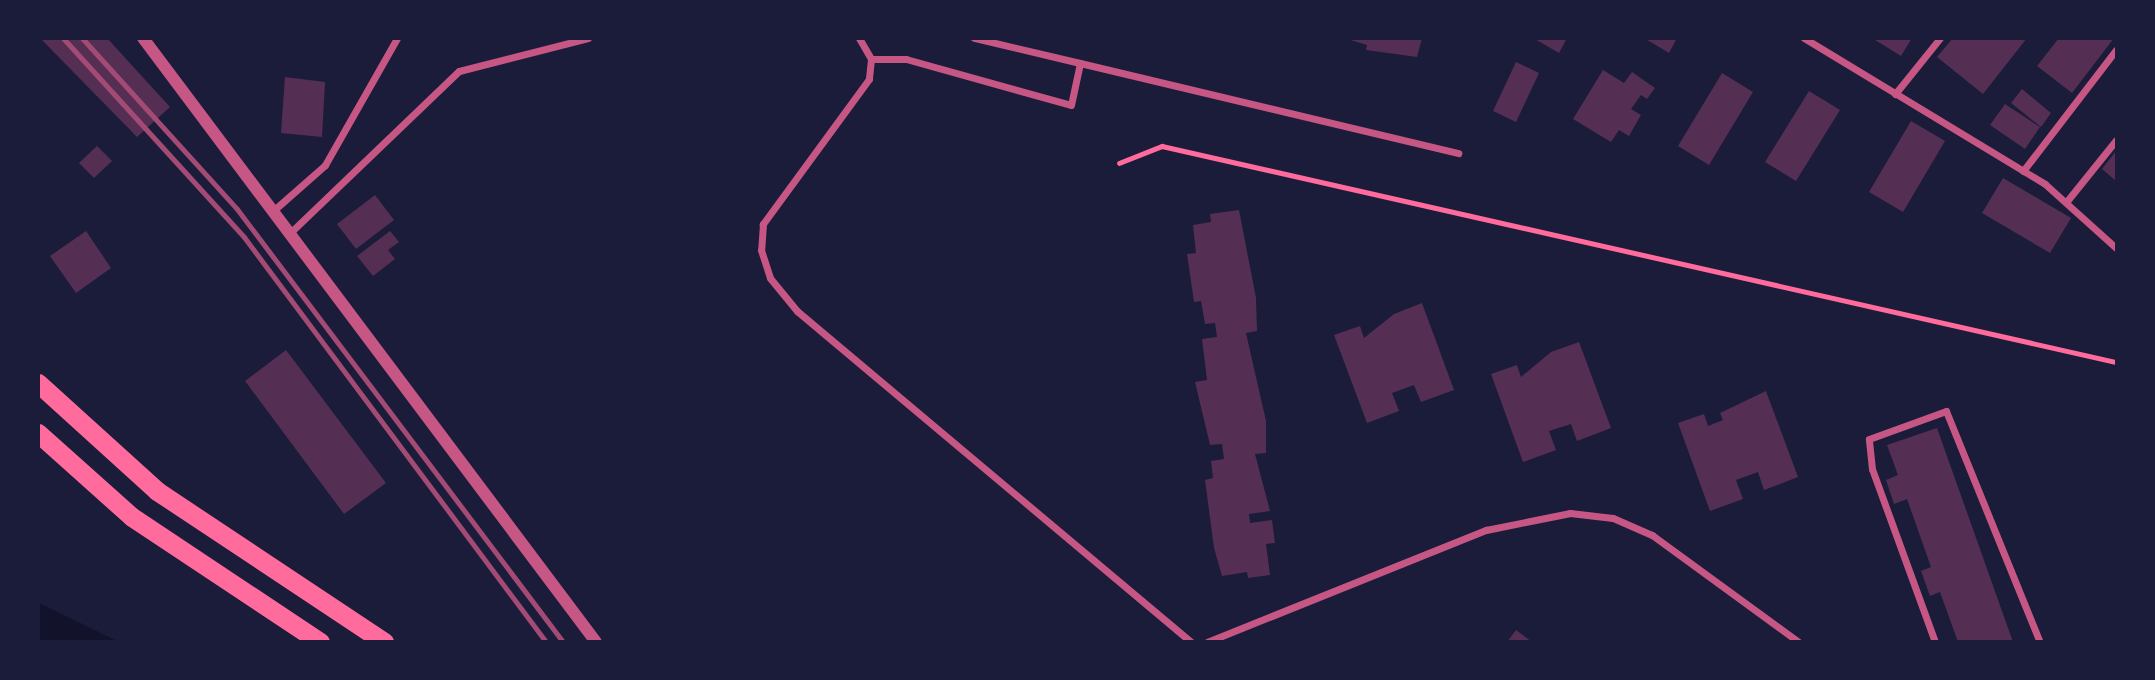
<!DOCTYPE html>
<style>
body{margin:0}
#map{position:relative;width:2155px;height:680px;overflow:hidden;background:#1b1b3a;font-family:"Public Sans",sans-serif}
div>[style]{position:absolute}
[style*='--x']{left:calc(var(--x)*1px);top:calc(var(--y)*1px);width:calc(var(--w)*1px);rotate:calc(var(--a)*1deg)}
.water>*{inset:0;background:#12122b}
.building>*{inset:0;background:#542f53}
.path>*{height:4.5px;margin:-2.25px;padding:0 2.25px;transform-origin:2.25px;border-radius:2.25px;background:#ff6b9d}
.minor>*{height:7px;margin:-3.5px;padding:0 3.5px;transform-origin:3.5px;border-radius:3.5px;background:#c65784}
.tertiary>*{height:12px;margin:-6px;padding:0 6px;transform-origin:6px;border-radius:6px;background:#c65784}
.trunk>*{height:19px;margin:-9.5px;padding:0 9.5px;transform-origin:9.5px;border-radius:9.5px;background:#ff6b9d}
.rail>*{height:5px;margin:-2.5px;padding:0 2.5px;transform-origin:2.5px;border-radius:2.5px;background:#a44b75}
span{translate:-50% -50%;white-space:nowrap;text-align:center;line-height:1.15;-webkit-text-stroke:6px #1b1b3a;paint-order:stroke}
.frame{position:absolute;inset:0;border:40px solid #1b1b3a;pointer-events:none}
</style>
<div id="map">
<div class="water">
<div style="clip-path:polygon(39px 603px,117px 641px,39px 641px)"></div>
</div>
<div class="building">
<div style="clip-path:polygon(40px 38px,107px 38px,170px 107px,137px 137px)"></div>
<div style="clip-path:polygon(1344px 38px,1422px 38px,1417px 57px,1366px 50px,1367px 45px)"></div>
<div style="clip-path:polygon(1533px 38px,1567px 38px,1559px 53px)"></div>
<div style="clip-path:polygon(1644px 38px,1677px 38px,1669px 53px)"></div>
<div style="clip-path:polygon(1872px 38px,1912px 38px,1901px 56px)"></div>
<div style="clip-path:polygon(1953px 38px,2027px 38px,1983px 94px,1937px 57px)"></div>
<div style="clip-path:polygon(2059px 38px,2114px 38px,2072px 93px,2037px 66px)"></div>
<div style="clip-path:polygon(1516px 62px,1539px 73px,1516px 122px,1493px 111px)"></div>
<div style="clip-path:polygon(1603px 70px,1624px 83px,1632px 72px,1655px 88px,1647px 99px,1641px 95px,1631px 109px,1641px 115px,1629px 136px,1619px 130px,1611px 142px,1573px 119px)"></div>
<div style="clip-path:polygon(1722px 73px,1753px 92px,1709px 165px,1678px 146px)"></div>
<div style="clip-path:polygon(285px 77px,325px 82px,322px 137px,281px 133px)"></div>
<div style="clip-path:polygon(2022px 89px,2051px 113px,2041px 127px,2011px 103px)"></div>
<div style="clip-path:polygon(1809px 91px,1840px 110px,1796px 181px,1765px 162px)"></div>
<div style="clip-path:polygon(2005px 104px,2040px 127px,2025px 149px,1990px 125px)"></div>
<div style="clip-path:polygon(1911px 121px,1945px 141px,1903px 212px,1869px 192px)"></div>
<div style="clip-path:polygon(97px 146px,112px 161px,94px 178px,79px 163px)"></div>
<div style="clip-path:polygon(2116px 151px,2116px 181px,2102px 169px)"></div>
<div style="clip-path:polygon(2003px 178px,2071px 218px,2050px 253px,1982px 213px)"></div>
<div style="clip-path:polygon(375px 195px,394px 220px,356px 249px,337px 224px)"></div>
<div style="clip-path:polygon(1239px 210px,1256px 298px,1257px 331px,1246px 333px,1266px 421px,1266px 453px,1255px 454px,1270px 511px,1249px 514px,1250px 523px,1272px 520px,1275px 543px,1266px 544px,1270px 575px,1248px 578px,1247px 572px,1222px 576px,1214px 548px,1205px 480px,1213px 478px,1211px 461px,1224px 459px,1222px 444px,1210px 445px,1195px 382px,1207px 380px,1202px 339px,1217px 337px,1215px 323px,1205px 324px,1201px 301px,1194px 302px,1187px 254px,1196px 253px,1193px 225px,1211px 222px,1210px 214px)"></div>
<div style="clip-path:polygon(86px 231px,111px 268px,76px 293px,50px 256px)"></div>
<div style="clip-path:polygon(390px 231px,399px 242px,388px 250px,395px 259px,373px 276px,357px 256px)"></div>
<div style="clip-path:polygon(1422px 303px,1454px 390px,1421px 402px,1414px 385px,1392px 393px,1399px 411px,1367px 423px,1334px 335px,1360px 326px,1364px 338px,1394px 314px)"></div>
<div style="clip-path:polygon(1579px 342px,1611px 428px,1577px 441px,1571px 424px,1549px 431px,1556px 450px,1523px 462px,1491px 374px,1517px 365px,1521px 377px,1551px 352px)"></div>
<div style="clip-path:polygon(286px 350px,386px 483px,344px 514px,245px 381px)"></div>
<div style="clip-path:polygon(1766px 391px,1798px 477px,1764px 490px,1758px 472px,1736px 480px,1743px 499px,1710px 511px,1678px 423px,1704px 414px,1708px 426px,1723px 420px,1720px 413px)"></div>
<div style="clip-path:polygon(1937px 428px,2013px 642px,1958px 642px,1940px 592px,1930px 596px,1921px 571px,1931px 567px,1907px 499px,1894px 504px,1886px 480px,1898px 475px,1887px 445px)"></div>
<div style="clip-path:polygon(1516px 630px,1532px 642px,1507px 642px)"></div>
</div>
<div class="path">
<div style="--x:1119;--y:163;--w:46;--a:-21.6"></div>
<div style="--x:1162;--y:146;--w:978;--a:12.76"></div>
</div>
<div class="minor">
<div style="--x:859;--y:38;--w:24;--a:60"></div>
<div style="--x:871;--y:59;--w:20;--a:96"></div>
<div style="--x:869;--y:79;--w:180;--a:126.2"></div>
<div style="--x:763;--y:224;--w:26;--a:94"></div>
<div style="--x:761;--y:250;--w:29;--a:72"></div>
<div style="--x:770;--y:278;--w:43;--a:50.7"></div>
<div style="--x:797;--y:311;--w:515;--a:40.03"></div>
<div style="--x:1804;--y:38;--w:282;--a:31.2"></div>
<div style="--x:2045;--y:184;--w:96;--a:42"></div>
<div style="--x:871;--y:59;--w:35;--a:0"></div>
<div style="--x:906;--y:59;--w:171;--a:15.6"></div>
<div style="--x:1071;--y:105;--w:43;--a:-77.9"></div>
<div style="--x:1080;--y:63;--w:109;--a:-166.7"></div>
<div style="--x:1080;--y:63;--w:389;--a:13.4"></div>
<div style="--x:1895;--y:94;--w:72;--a:-51.2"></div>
<div style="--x:2023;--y:171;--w:153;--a:-52.5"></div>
<div style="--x:2067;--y:201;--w:78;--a:-51.2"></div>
<div style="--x:274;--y:210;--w:68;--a:-41.4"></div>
<div style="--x:325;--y:165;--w:146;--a:-60.4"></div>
<div style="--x:292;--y:231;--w:231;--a:-43.8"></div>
<div style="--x:459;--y:71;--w:133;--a:-14.3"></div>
<div style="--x:1207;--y:642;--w:301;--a:-21.9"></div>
<div style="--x:1486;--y:530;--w:86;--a:-11.4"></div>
<div style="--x:1570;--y:513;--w:43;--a:6.6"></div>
<div style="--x:1613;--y:518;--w:43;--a:23.6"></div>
<div style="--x:1652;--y:535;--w:182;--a:36.1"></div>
<div style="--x:1935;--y:642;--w:184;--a:-110"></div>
<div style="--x:1872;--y:469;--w:30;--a:-96"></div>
<div style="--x:1869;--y:439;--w:82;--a:-20"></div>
<div style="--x:1946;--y:411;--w:249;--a:67.9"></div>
</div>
<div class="tertiary">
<div style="--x:143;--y:38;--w:755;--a:53.13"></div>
</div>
<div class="trunk">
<div style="--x:38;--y:383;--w:161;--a:42.2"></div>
<div style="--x:157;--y:491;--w:273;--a:33.6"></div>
<div style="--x:38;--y:433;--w:126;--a:41.8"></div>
<div style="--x:132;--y:517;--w:226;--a:33.6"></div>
</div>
<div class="rail">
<div style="--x:63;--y:38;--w:269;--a:47.7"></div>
<div style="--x:244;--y:237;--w:505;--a:53.29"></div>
<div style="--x:82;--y:38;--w:231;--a:47.8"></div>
<div style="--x:237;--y:209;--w:542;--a:53.02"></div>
</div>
<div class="frame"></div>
</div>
